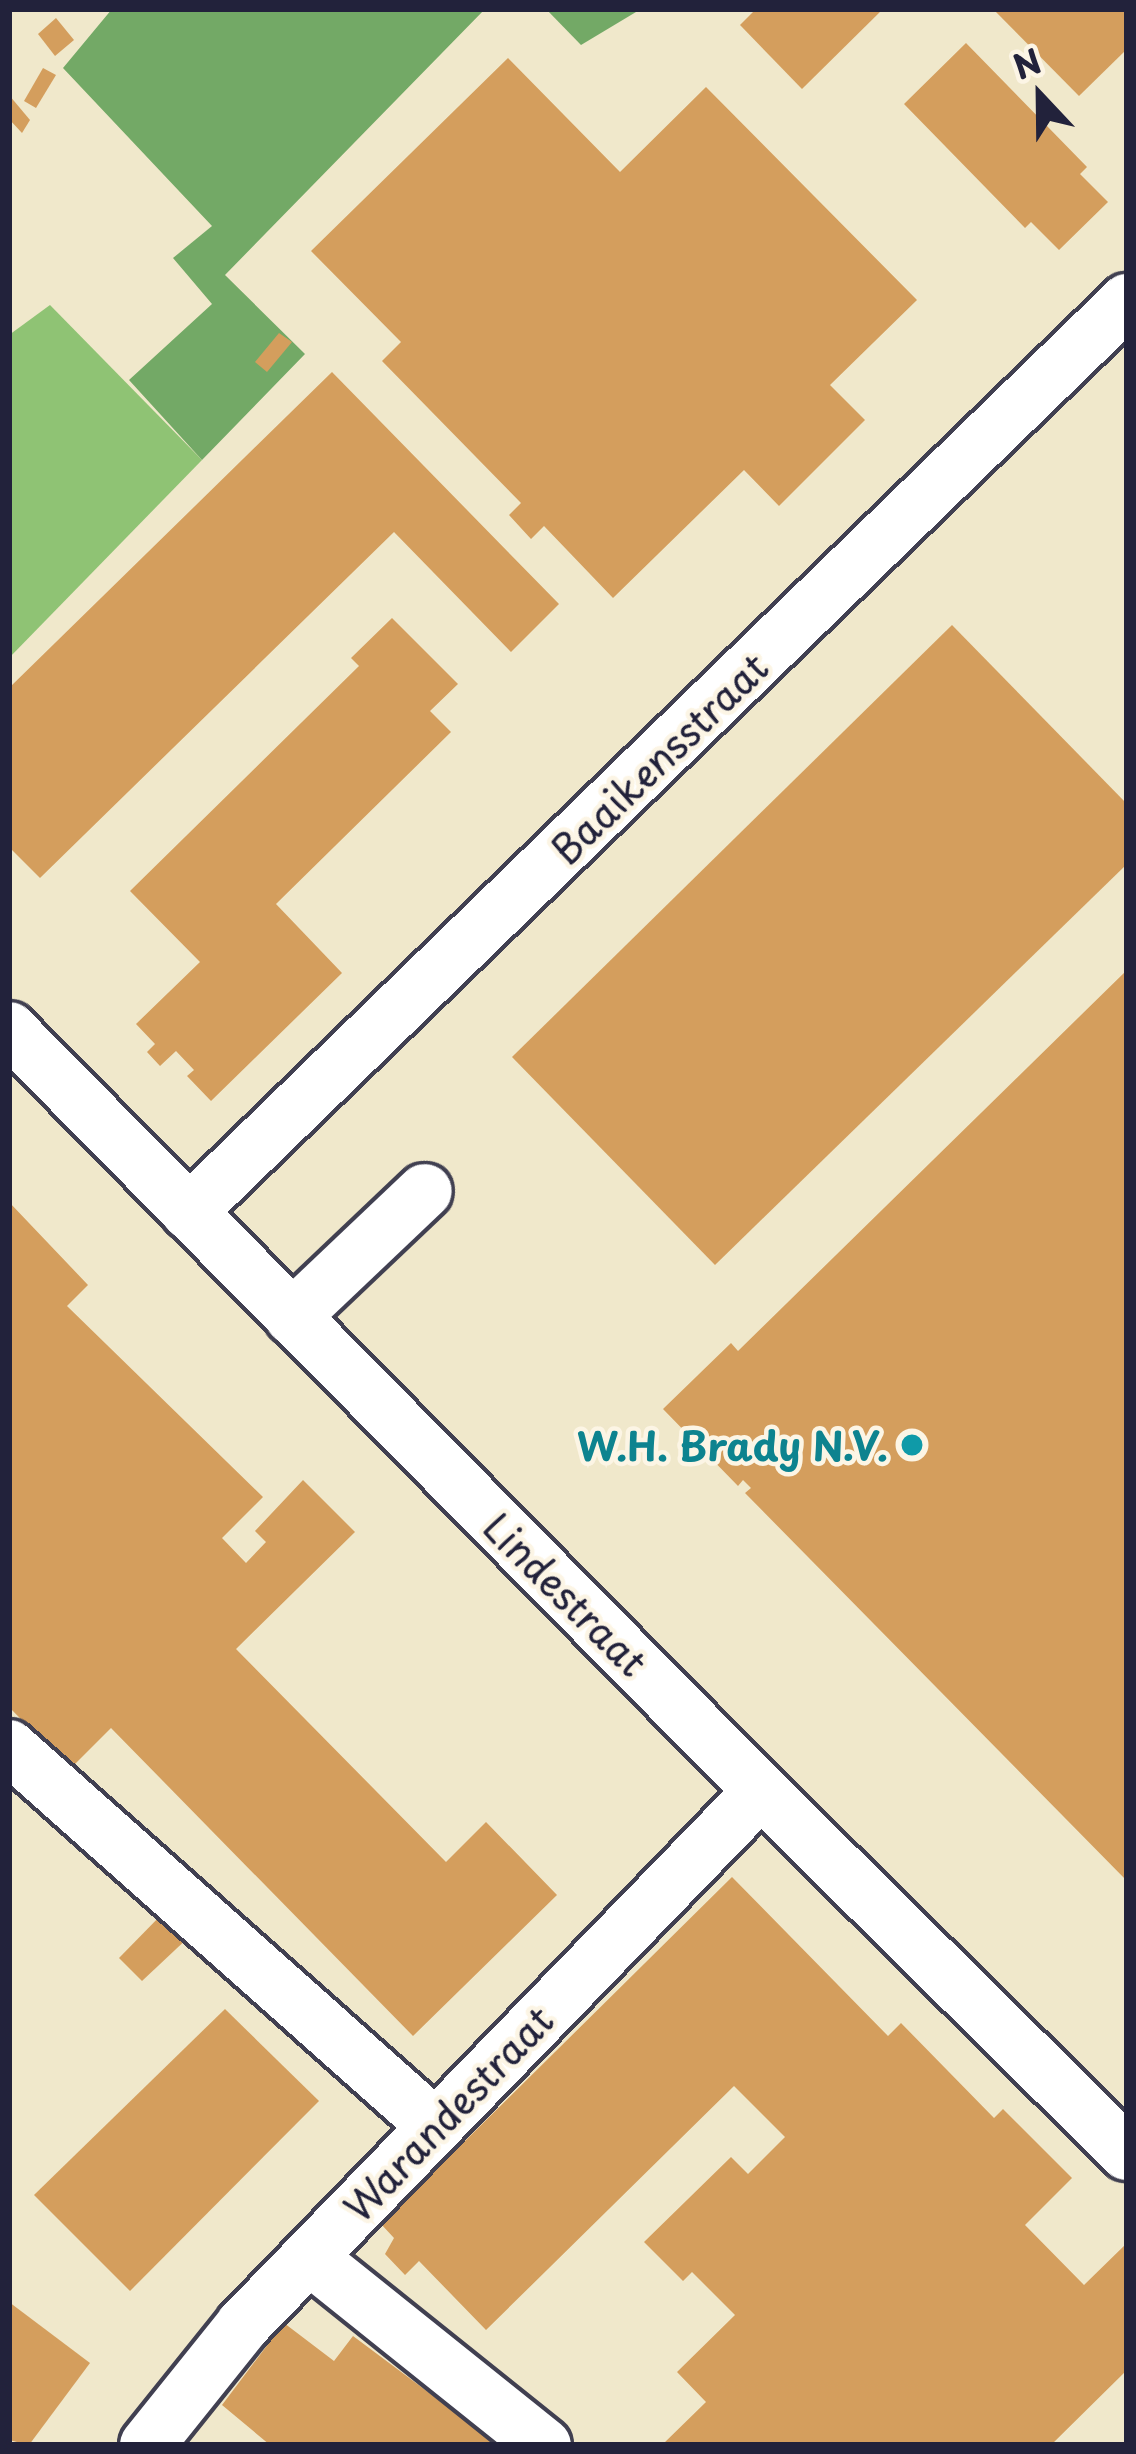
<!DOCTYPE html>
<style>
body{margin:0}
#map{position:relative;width:1136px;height:2454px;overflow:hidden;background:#f0e8cb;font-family:"Playpen Sans",sans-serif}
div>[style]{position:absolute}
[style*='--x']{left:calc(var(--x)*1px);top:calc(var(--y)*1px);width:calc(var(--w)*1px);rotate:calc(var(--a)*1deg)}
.green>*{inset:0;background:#8fc374}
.forest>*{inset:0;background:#73a966}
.building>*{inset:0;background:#d49e5d}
.roads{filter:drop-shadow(3px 0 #414051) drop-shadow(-3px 0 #414051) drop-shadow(0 3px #414051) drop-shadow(0 -3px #414051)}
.minor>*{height:54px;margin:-27px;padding:0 27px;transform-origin:27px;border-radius:27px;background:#fff}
.dots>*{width:33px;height:33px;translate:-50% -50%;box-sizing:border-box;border:6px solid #fcf5e5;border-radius:50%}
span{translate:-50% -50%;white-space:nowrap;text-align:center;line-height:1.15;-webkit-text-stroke:9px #fcf5e5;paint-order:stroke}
.street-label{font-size:39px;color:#22223b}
.culture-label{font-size:39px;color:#0d838f;font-weight:700}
.right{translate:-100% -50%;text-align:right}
.frame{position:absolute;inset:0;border:12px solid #22223b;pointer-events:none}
.north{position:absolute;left:980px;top:36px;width:120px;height:120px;-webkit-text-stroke:9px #fcf5e5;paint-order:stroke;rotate:338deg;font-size:33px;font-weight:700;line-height:48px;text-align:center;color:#22223b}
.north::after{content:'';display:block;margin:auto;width:42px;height:54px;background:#22223b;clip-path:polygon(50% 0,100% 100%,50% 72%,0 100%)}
</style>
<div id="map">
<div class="green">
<div style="clip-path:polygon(50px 305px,202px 460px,9px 658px,9px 335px)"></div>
</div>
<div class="forest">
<div style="clip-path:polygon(112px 9px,485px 9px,225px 275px,305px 354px,202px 460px,129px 380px,212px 304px,173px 258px,212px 226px,63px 68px)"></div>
<div style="clip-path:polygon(546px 9px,641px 9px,581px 45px)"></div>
</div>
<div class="building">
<div style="clip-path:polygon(756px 9px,883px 9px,802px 89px,740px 25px)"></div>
<div style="clip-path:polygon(993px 9px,1127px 9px,1127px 49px,1079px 96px)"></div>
<div style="clip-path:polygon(56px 18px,74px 40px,55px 56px,38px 34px)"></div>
<div style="clip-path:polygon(966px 43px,1087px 167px,1080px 174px,1108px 202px,1059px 250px,1031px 222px,1025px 228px,904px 104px)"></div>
<div style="clip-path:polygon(508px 58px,620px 172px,706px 87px,917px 300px,830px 385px,865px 420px,779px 506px,744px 470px,613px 598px,544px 526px,531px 539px,509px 515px,521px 503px,382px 361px,401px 342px,311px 251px)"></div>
<div style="clip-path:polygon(43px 68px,56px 75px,36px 108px,24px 101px)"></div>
<div style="clip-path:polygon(9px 95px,30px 120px,22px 133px,9px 119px)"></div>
<div style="clip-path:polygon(279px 333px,292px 342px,267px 372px,255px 362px)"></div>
<div style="clip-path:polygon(332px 372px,559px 604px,511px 652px,394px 532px,40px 878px,9px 847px,9px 688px)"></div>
<div style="clip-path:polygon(392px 618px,458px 684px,430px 711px,451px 732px,276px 904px,342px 973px,211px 1101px,187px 1076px,194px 1070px,176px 1051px,160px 1066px,147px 1052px,155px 1044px,136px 1024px,200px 962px,130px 891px,359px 666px,351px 658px)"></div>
<div style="clip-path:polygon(952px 625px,1127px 804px,1127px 864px,715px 1265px,512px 1057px)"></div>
<div style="clip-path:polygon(1127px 970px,1127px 1881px,745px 1493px,751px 1488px,743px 1480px,738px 1486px,663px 1409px,731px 1343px,738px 1351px)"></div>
<div style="clip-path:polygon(9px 1202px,88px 1285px,67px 1306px,263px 1497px,222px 1538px,246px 1563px,266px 1542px,255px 1531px,303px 1480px,355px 1532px,236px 1649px,446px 1862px,486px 1822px,557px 1895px,413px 2036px,111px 1728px,70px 1769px,9px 1707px)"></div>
<div style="clip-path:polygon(732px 1877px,888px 2036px,901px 2023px,994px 2118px,1003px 2109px,1072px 2178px,1025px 2225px,1084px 2285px,1127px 2243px,1127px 2370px,1051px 2445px,662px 2445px,706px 2402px,677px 2372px,735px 2315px,692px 2272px,683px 2281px,644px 2242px,731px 2157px,748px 2174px,785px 2137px,734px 2086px,486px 2330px,419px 2261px,405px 2275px,385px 2254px,394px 2238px,381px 2224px)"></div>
<div style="clip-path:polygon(166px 1910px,191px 1935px,142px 1981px,119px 1958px)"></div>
<div style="clip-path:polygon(225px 2009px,319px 2101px,130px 2291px,34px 2195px)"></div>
<div style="clip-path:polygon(9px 2302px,90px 2363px,29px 2445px,9px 2440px)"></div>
<div style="clip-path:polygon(284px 2323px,334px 2361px,353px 2336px,499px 2445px,270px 2445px,222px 2405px)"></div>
</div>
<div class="roads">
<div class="minor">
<div style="--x:9;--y:1029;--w:1071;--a:45.38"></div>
<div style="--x:761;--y:1791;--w:515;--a:44.69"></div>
<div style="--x:189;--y:1212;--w:1308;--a:-44.16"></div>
<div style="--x:292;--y:1317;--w:183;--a:-43.5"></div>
<div style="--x:9;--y:1747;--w:570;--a:41.66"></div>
<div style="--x:309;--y:2257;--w:301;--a:38.7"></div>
<div style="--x:147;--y:2445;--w:154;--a:-51.3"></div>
<div style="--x:243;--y:2325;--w:744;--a:-45.87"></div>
</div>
</div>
<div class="dots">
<div style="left:912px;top:1445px;background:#0f9aa8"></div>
</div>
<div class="street-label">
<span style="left:659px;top:758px;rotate:-44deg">Baaikensstraat</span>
<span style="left:566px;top:1594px;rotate:45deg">Lindestraat</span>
<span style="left:448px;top:2113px;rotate:-46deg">Warandestraat</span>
</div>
<div class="culture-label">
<span class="right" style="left:888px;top:1445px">W.H. Brady N.V.</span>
</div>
<div class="frame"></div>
<div class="north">N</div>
</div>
